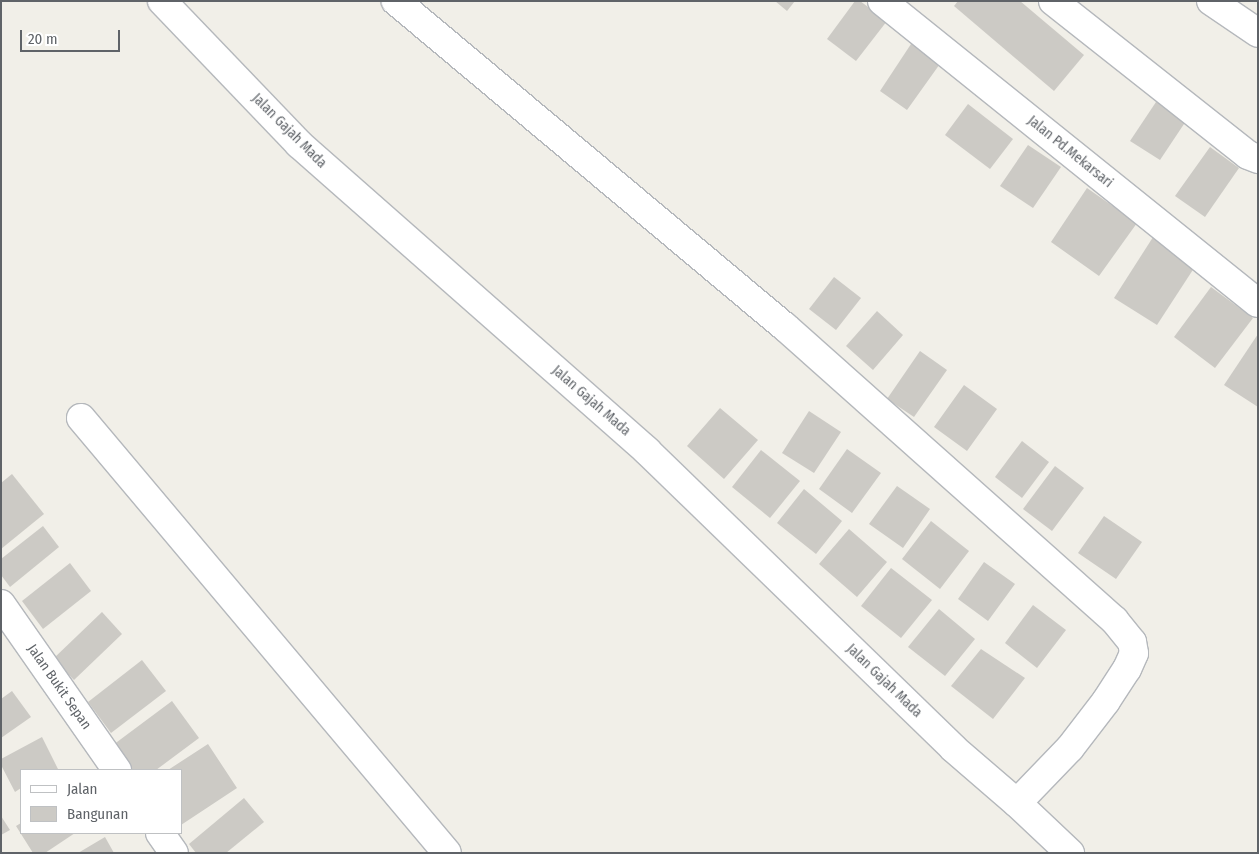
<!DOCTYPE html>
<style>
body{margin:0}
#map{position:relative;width:1259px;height:854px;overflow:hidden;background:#f1efe8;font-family:"Fira Sans Condensed",sans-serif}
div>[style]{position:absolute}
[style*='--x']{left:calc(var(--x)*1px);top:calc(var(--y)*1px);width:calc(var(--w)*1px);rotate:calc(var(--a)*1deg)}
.building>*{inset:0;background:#cccac5}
.roads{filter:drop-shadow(1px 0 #b5b8bc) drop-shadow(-1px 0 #b5b8bc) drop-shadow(0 1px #b5b8bc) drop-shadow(0 -1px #b5b8bc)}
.street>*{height:28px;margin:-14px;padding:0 14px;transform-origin:14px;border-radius:14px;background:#fff}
span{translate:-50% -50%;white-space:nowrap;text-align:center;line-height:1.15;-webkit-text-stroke:4.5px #fff;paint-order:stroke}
.street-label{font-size:14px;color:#5f6368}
.frame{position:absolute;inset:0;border:2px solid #5f6368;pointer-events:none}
.legend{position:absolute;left:20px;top:769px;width:162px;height:65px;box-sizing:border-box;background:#fff;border:1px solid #bfc1c3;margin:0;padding:6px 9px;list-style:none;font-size:15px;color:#5f6368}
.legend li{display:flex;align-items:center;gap:10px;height:25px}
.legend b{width:25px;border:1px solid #bfc1c3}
.scale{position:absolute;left:20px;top:30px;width:100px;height:22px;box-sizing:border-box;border:2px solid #5f6368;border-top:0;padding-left:6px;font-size:15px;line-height:18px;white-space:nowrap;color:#5f6368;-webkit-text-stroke:4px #fff;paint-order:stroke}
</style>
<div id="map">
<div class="building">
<div style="clip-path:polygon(775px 1px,795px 1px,787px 11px)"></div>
<div style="clip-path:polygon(855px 1px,860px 1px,887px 21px,856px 61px,827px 39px)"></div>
<div style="clip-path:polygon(958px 1px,1020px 1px,1084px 55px,1054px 91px,954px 6px)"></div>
<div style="clip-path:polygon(913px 41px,942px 61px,907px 110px,880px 91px)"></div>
<div style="clip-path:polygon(1158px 99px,1188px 118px,1160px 160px,1130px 141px)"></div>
<div style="clip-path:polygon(968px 104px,1013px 139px,990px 169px,945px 135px)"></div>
<div style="clip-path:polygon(1028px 145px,1061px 167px,1033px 208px,1000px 186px)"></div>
<div style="clip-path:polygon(1210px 147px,1239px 168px,1205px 217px,1175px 196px)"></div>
<div style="clip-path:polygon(1087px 188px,1137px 223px,1099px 276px,1051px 242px)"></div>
<div style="clip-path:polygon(1155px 234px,1198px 262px,1157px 325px,1114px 298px)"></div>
<div style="clip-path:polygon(834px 277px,861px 298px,836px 330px,809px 309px)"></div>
<div style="clip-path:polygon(1211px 287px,1253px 318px,1215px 368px,1174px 337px)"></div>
<div style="clip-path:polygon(877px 311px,903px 335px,873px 370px,846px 346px)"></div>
<div style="clip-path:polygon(1258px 334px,1258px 407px,1224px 385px)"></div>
<div style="clip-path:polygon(920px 351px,947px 370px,914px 417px,887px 399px)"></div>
<div style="clip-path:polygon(964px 385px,997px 409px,967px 451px,934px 427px)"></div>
<div style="clip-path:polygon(720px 408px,758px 440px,724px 479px,687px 446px)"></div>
<div style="clip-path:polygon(809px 411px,841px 432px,814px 473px,782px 453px)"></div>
<div style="clip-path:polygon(1022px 441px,1049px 462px,1022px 498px,995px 477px)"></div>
<div style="clip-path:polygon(847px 449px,881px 473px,852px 513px,819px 489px)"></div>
<div style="clip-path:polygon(761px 450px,800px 481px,770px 518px,732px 487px)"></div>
<div style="clip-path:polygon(1055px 466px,1084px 488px,1052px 531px,1023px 509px)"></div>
<div style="clip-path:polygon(12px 474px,44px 514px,1px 549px,1px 483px)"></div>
<div style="clip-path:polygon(897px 486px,930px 509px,903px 548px,869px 524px)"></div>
<div style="clip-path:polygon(804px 489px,842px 521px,816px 554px,777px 523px)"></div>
<div style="clip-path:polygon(1104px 516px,1142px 542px,1116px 579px,1078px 553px)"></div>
<div style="clip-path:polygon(931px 521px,969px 551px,940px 589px,902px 559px)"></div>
<div style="clip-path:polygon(43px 526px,59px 547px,10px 587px,1px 575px,1px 559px)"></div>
<div style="clip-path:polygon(849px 529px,887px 562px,857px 597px,819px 564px)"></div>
<div style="clip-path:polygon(984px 562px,1015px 584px,988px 621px,958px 599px)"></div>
<div style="clip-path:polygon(70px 563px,91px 591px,43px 629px,22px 601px)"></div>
<div style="clip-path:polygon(891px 568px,932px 600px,901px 638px,861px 606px)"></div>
<div style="clip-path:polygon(1033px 605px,1066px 630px,1037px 668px,1005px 643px)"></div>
<div style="clip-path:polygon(939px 609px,975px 639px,945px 676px,908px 647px)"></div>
<div style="clip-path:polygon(102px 612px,122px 634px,74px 680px,53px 659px)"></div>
<div style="clip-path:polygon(981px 649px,1025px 678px,993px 719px,951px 686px)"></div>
<div style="clip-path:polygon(142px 660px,166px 691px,111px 733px,88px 702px)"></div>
<div style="clip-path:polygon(12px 691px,31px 717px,1px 738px,1px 699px)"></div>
<div style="clip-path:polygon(172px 701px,199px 738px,156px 770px,131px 770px,113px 745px)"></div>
<div style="clip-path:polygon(42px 737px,58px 769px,21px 770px,21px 788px,15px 792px,1px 765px,1px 759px)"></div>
<div style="clip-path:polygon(208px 744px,237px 788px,181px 825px,181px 770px,168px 770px)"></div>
<div style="clip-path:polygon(244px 798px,264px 822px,226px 853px,196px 853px,189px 844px)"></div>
<div style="clip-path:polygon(1px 816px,10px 830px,1px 835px)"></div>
<div style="clip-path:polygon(21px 823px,21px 833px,75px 833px,45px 853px,33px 853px,16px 826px)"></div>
<div style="clip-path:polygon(105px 837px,114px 853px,78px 853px)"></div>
</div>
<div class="roads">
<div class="street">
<div style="--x:162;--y:1;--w:198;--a:46.2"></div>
<div style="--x:299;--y:144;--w:464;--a:41.4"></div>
<div style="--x:647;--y:451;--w:426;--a:44.1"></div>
<div style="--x:953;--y:748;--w:84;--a:40.7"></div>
<div style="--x:1017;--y:803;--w:76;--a:-46.1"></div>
<div style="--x:1070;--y:748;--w:59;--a:-52.5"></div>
<div style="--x:1106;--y:701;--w:38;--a:-57"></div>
<div style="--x:1127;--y:669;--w:17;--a:-66"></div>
<div style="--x:1134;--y:653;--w:11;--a:-100"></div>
<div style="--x:1132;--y:642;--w:28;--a:-129"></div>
<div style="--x:1114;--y:620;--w:441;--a:-138.3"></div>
<div style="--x:785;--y:327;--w:508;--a:-140.04"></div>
<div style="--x:882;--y:1;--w:482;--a:38.8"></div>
<div style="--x:1053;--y:1;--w:248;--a:38.3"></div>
<div style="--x:1248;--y:155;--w:11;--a:22"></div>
<div style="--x:1211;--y:1;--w:57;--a:34.2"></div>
<div style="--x:81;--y:418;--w:568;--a:49.92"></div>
<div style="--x:1;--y:604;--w:203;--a:55.1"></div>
<div style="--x:1017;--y:803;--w:73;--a:43.3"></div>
<div style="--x:160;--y:833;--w:24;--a:55"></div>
</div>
</div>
<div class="street-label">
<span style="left:289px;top:131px;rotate:45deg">Jalan Gajah Mada</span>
<span style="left:1070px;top:152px;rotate:39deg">Jalan Pd.Mekarsari</span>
<span style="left:591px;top:401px;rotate:41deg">Jalan Gajah Mada</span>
<span style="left:884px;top:681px;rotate:44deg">Jalan Gajah Mada</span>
<span style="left:59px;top:687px;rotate:55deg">Jalan Bukit Sepan</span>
</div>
<div class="frame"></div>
<ul class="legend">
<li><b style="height:6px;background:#fff"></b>Jalan</li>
<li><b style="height:14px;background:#cccac5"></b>Bangunan</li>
</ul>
<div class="scale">20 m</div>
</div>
